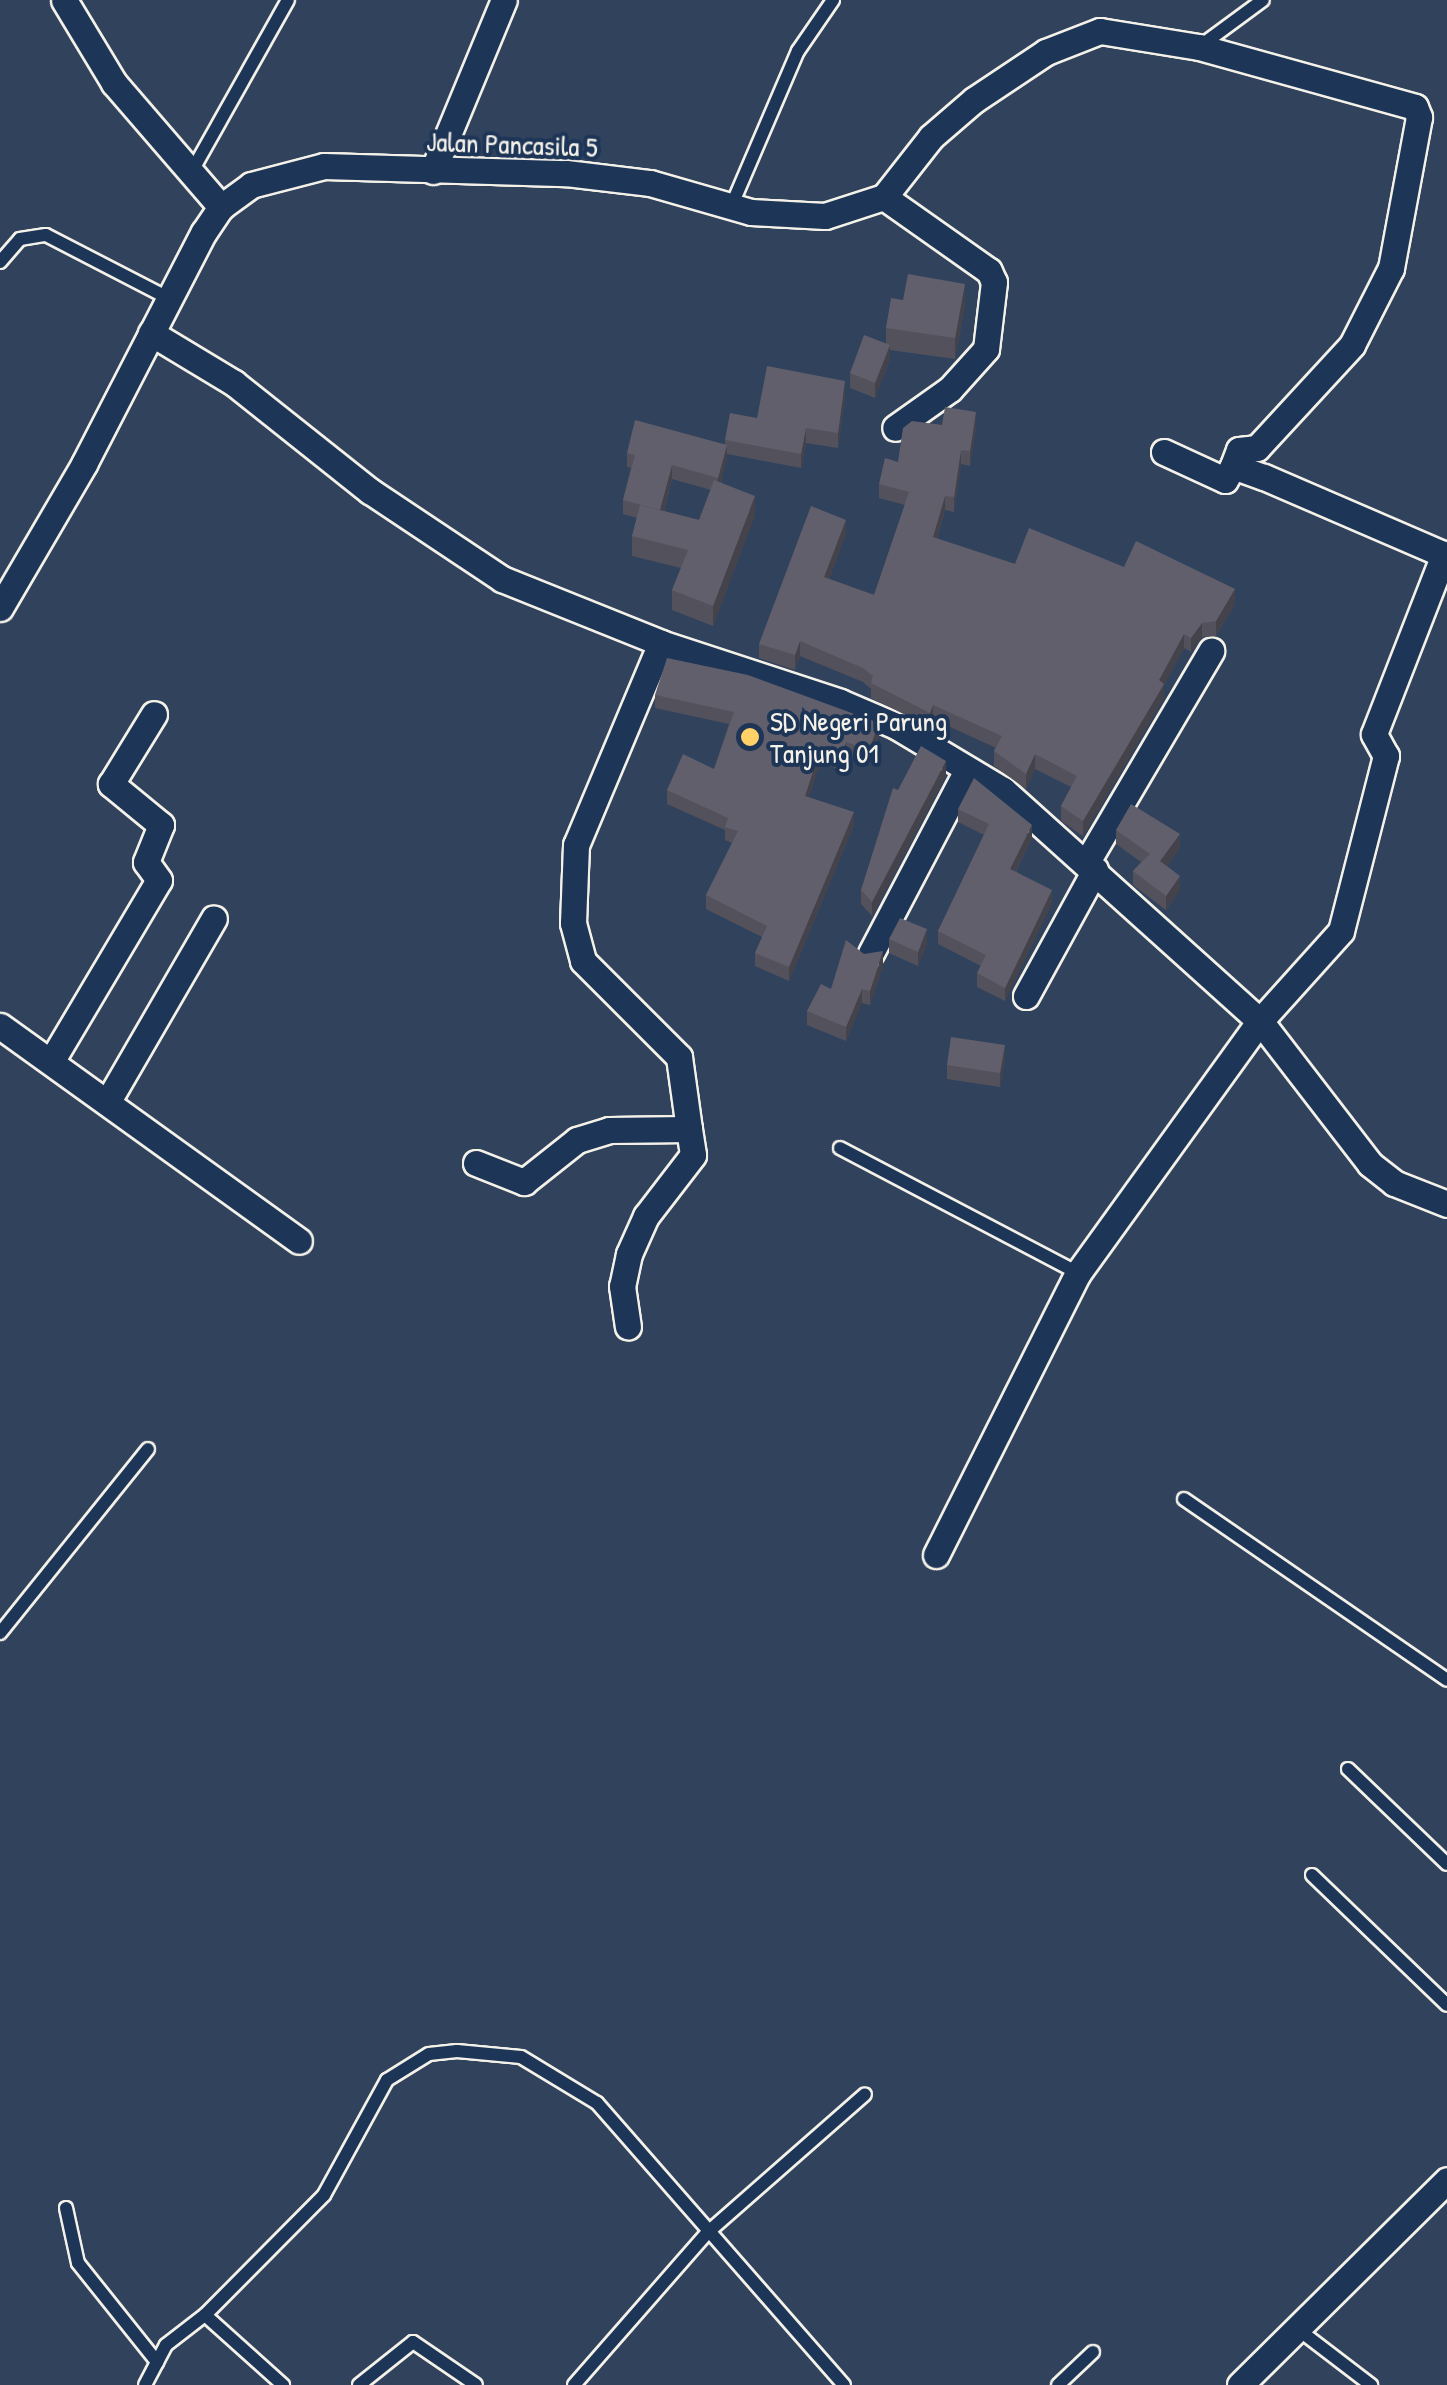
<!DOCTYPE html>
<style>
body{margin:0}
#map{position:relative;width:1447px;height:2385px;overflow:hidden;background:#31425d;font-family:"Patrick Hand",sans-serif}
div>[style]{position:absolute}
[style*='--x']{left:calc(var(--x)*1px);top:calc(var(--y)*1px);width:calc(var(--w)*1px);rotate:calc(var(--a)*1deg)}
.roads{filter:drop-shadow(2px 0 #f4f1e8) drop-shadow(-2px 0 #f4f1e8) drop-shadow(0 2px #f4f1e8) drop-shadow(0 -2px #f4f1e8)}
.lane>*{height:12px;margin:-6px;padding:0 6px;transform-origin:6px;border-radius:6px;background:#1d3557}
.street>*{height:25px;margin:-12.5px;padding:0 12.5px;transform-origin:12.5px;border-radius:12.5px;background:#1d3557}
.wall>*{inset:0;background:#53525c}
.shaded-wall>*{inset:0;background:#44424b}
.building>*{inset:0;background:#615f6b}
.dots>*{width:28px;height:28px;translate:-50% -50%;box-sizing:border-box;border:5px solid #1d3557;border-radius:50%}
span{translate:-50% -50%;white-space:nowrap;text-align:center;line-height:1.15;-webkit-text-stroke:8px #1d3557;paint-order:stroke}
.street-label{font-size:28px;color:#f4f1e8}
.poi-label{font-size:28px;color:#f4f1e8}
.left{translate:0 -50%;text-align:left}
</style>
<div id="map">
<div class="roads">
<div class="lane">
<div style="--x:1199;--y:47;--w:79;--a:-36.3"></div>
<div style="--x:192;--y:171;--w:196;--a:-60.7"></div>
<div style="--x:731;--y:207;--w:170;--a:-66.8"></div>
<div style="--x:798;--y:51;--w:62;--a:-55.5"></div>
<div style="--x:0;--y:262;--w:30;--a:-49"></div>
<div style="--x:20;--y:239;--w:26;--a:-9"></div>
<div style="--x:46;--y:235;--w:137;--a:27.3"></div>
<div style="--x:840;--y:1148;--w:269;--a:27.7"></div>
<div style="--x:1184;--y:1499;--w:319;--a:34.5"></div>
<div style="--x:0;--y:1633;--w:236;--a:-51.2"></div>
<div style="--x:1348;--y:1769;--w:137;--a:43.8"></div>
<div style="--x:1312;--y:1875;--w:187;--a:43.9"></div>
<div style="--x:66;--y:2208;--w:56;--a:77.7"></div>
<div style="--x:78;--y:2263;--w:127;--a:51.4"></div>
<div style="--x:205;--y:2315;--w:105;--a:41.9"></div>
<div style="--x:1299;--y:2330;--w:91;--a:37.4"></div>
<div style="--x:145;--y:2385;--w:45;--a:-62.3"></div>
<div style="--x:166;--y:2345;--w:49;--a:-37.6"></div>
<div style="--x:205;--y:2315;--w:169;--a:-45.2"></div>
<div style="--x:324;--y:2195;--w:131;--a:-61.3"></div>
<div style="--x:387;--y:2080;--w:49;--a:-31.8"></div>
<div style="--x:429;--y:2054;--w:28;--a:-6"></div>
<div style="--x:457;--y:2051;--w:64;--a:5.4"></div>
<div style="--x:521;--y:2057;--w:89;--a:31.2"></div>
<div style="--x:597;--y:2103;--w:375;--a:48.8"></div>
<div style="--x:359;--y:2385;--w:69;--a:-38.5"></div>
<div style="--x:413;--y:2342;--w:76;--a:34.3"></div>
<div style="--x:574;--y:2385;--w:202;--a:-48.8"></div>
<div style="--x:707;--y:2233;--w:210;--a:-41.3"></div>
<div style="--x:1058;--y:2385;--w:48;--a:-43.3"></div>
</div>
<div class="street">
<div style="--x:64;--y:0;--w:97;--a:58.9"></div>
<div style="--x:114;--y:83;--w:164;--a:49.2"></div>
<div style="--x:433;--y:171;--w:185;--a:-67.5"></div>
<div style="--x:884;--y:197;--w:128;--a:35.2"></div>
<div style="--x:989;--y:271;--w:12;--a:66"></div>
<div style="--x:994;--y:282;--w:67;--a:96.8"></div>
<div style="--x:986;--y:349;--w:54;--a:132"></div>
<div style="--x:950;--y:389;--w:67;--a:144.7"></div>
<div style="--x:151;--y:333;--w:97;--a:31.1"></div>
<div style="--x:234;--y:383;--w:174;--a:38.5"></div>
<div style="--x:370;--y:491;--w:159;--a:33.7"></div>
<div style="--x:502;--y:579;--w:171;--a:21.9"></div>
<div style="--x:661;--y:643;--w:188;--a:18.2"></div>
<div style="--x:840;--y:702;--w:61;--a:23.2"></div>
<div style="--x:896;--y:726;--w:125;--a:30.9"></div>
<div style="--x:1003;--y:790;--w:346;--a:42"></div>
<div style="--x:1260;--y:1021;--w:180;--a:52.4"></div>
<div style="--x:1370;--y:1164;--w:31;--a:38"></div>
<div style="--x:1394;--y:1183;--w:57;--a:21.6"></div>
<div style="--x:1164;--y:452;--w:67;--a:24.7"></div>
<div style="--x:1225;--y:480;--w:16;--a:-60"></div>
<div style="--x:1233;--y:466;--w:33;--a:20"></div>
<div style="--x:1264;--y:477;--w:199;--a:23.3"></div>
<div style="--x:0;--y:608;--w:167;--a:-59.7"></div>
<div style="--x:84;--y:464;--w:261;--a:-62.7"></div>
<div style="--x:204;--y:232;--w:30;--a:-56"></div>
<div style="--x:221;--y:207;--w:37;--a:-36"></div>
<div style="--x:251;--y:185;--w:75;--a:-14.6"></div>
<div style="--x:324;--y:166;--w:242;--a:1.7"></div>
<div style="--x:566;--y:173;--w:85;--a:6.8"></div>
<div style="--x:650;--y:183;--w:105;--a:16"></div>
<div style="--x:751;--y:212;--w:74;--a:3.1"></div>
<div style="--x:825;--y:216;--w:62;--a:-17.9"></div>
<div style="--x:884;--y:197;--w:76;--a:-51.9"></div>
<div style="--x:931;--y:137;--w:57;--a:-40.7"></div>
<div style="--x:974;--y:100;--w:87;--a:-33.7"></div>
<div style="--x:1046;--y:52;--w:58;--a:-21.3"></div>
<div style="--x:1100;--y:31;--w:100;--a:9.2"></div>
<div style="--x:1199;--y:47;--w:224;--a:15.5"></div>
<div style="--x:1415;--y:107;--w:11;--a:68"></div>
<div style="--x:1419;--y:117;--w:154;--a:100.5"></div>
<div style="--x:1391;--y:268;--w:86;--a:116.9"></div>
<div style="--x:1352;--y:345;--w:140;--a:132.7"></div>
<div style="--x:1257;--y:448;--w:18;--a:174"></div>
<div style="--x:1239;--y:450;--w:17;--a:111"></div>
<div style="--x:661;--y:643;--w:219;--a:112.8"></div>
<div style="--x:576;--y:845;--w:78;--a:92.2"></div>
<div style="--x:573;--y:923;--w:39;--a:75"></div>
<div style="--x:583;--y:961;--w:136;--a:45"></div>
<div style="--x:679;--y:1057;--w:73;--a:82.1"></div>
<div style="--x:1088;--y:860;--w:243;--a:-59.5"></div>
<div style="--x:871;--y:953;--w:207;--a:-62.3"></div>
<div style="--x:1026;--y:996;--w:144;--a:-61.3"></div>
<div style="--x:0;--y:1026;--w:368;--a:35.7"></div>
<div style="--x:52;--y:1060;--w:209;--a:-59.3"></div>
<div style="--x:159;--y:880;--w:22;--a:-126"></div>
<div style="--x:146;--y:862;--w:40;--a:-68"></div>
<div style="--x:161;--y:825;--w:65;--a:-140.6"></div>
<div style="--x:111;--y:784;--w:82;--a:-58.4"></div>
<div style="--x:108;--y:1101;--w:211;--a:-59.9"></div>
<div style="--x:476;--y:1163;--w:52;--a:21.6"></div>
<div style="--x:524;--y:1182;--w:68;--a:-38.4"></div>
<div style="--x:577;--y:1140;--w:34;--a:-17"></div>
<div style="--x:609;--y:1130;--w:80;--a:-0.7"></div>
<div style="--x:689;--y:1129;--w:26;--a:81"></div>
<div style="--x:693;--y:1155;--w:77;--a:127.6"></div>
<div style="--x:646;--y:1216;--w:42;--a:114.1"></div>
<div style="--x:629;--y:1254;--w:33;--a:102"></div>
<div style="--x:622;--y:1286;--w:41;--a:81.7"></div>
<div style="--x:936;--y:1555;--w:316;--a:-63.3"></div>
<div style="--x:1078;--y:1273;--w:311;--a:-54.2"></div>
<div style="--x:1260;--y:1021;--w:121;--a:-48"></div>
<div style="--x:1341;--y:931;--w:181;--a:-75.6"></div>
<div style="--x:1386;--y:756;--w:25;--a:-119"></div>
<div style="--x:1374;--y:734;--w:193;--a:-68.7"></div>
<div style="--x:1240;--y:2385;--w:291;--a:-44.7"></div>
</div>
</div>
<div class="wall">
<div style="clip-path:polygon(903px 300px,965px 305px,955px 359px,890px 350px,890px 359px,875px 398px,850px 388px,850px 373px,886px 343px,886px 328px)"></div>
<div style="clip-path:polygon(evenodd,845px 396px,838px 448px,806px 443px,801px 468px,727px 454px,721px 482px,755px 515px,713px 626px,672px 610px,672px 590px,681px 568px,632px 556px,632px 536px,637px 518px,623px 514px,623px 500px,631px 468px,627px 467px,627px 453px,725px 445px,725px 440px,757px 418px,845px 396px,672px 479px,711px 490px,699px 520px,664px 511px,672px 479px)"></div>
<div style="clip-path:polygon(942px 425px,976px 427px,970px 466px,961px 464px,954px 512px,945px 510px,937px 539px,1015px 564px,1124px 567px,1235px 604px,1216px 636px,1202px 637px,1191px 652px,1184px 648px,1164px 685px,1164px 698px,1083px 836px,1061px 821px,1061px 806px,1071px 787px,1035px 769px,1026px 789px,994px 766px,994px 751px,996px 748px,933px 719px,930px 727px,871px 698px,871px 689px,863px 682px,800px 656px,795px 670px,759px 658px,759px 644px,846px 534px,829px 579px,874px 595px,905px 505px,879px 498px,879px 484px,898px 462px)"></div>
<div style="clip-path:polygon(655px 695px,879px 736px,869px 764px,846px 755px,841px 770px,820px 763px,809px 797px,854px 825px,789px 981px,755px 966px,755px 953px,762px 937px,706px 909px,706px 895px,732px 843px,725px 840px,725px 830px,667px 804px,667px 790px,714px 769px,729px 724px,655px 708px)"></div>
<div style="clip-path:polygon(946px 775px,872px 916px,861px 904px,861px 890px,898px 790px)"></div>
<div style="clip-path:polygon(958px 809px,1032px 838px,1016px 871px,1052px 903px,1005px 1001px,977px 987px,977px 973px,981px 966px,938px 944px,938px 931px,984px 835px,958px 822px)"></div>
<div style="clip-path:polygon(1116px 830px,1180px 848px,1167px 866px,1180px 890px,1166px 910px,1133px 885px,1133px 871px,1141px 862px,1116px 844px)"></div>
<div style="clip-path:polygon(889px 939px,927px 944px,918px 966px,889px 953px)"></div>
<div style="clip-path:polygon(883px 966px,870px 1005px,862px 1003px,846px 1041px,807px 1025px,807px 1011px,831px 989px)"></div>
<div style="clip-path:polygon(1005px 1059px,1000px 1087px,947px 1079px,947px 1065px)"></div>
</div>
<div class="shaded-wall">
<div style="clip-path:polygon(965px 284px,965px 305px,955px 359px,955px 338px)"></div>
<div style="clip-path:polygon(890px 345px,890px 359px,875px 398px,875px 383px)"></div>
<div style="clip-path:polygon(845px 381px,845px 396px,838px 448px,838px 433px)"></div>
<div style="clip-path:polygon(976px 412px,976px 427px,970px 466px,970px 451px)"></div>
<div style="clip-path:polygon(806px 428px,806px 443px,801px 468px,801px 454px)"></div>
<div style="clip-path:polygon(727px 445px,727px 459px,718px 492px,718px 478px)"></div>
<div style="clip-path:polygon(961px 450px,961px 464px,954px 512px,954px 497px)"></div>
<div style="clip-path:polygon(672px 465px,672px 479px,660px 524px,660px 510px)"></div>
<div style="clip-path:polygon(755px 496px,755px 515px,713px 626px,713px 606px)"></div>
<div style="clip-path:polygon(945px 496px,945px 510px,933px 552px,933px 537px)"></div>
<div style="clip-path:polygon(846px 520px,846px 534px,824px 592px,824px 577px)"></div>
<div style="clip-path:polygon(1235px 589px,1235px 604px,1216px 636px,1216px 621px)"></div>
<div style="clip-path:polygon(1202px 623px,1202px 637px,1191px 652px,1191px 638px)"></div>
<div style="clip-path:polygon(1184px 634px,1184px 648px,1164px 685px,1164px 698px,1083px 836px,1083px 821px)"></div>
<div style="clip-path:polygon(800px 641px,800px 656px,795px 670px,795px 655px)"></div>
<div style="clip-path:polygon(933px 705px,933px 719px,930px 727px,930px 713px)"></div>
<div style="clip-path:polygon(879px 723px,879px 736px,869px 764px,869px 750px)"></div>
<div style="clip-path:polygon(846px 742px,846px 755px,841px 770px,841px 757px)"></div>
<div style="clip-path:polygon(820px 750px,820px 763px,805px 810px,805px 796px)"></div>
<div style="clip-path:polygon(1035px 754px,1035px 769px,1026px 789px,1026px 774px)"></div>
<div style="clip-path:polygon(946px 761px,946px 775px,872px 916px,872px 902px)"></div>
<div style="clip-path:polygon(854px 812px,854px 825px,789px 981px,789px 967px)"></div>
<div style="clip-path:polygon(1032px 825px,1032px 838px,1010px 882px,1010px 869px)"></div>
<div style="clip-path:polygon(1180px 834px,1180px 848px,1160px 876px,1160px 861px)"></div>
<div style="clip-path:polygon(1180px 876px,1180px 890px,1166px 910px,1166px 896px)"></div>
<div style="clip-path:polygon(1052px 890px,1052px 903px,1005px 1001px,1005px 988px)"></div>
<div style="clip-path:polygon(927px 929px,927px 944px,918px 966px,918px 952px)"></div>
<div style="clip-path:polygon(883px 951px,883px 966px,870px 1005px,870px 991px)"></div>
<div style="clip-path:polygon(862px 989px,862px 1003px,846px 1041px,846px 1027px)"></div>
<div style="clip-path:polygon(1005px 1045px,1005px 1059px,1000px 1087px,1000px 1073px)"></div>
</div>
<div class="building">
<div style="clip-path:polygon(908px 274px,965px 284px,955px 338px,886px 328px,891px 298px,903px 300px)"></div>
<div style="clip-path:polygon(864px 335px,890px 345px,875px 383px,850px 373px)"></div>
<div style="clip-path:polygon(767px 366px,845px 381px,838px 433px,806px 428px,801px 454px,725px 440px,730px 413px,757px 418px)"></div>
<div style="clip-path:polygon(945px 407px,976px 412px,970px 451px,961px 450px,954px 497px,945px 496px,933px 537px,1015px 564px,1029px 528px,1124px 567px,1136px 541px,1235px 589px,1216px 621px,1202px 623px,1191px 638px,1184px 634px,1159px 680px,1164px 684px,1083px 821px,1061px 806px,1077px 776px,1035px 754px,1026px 774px,994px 751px,1002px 736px,933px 705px,930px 713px,871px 683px,873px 676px,863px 668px,800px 641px,795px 655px,759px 644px,811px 506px,846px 520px,824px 577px,874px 595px,909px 492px,879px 484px,885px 458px,898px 462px,903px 428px,912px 421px,942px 425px)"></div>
<div style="clip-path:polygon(635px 420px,727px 445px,718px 478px,672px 465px,660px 510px,623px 500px,635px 455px,627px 453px)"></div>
<div style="clip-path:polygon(714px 480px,755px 496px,713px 606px,672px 590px,688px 550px,632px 536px,640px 505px,699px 520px)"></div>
<div style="clip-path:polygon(667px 658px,748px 675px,879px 723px,869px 750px,846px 742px,841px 757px,820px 750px,805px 796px,854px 812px,789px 967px,755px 953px,767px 926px,706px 895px,738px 831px,725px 827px,728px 818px,667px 790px,683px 754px,714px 769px,734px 712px,655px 695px)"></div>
<div style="clip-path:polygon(921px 746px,946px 761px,872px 902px,861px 890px,893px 788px,898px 790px)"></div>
<div style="clip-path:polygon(974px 778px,1032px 825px,1010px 869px,1052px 890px,1005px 988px,977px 973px,986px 955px,938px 931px,989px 824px,958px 809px)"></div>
<div style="clip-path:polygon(1131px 804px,1180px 834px,1160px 861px,1180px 876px,1166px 896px,1133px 871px,1150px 854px,1116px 830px)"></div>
<div style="clip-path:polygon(900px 918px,927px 929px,918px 952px,889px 939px)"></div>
<div style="clip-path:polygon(846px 940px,864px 954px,883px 951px,870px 991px,862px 989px,846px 1027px,807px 1011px,821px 984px,831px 989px)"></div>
<div style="clip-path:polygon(951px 1037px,1005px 1045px,1000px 1073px,947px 1065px)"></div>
</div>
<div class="dots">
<div style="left:750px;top:737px;background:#ffd166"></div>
</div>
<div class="street-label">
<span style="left:512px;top:144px;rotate:2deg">Jalan Pancasila 5</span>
</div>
<div class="poi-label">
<span class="left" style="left:770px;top:737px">SD Negeri Parung<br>Tanjung 01</span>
</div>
</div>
